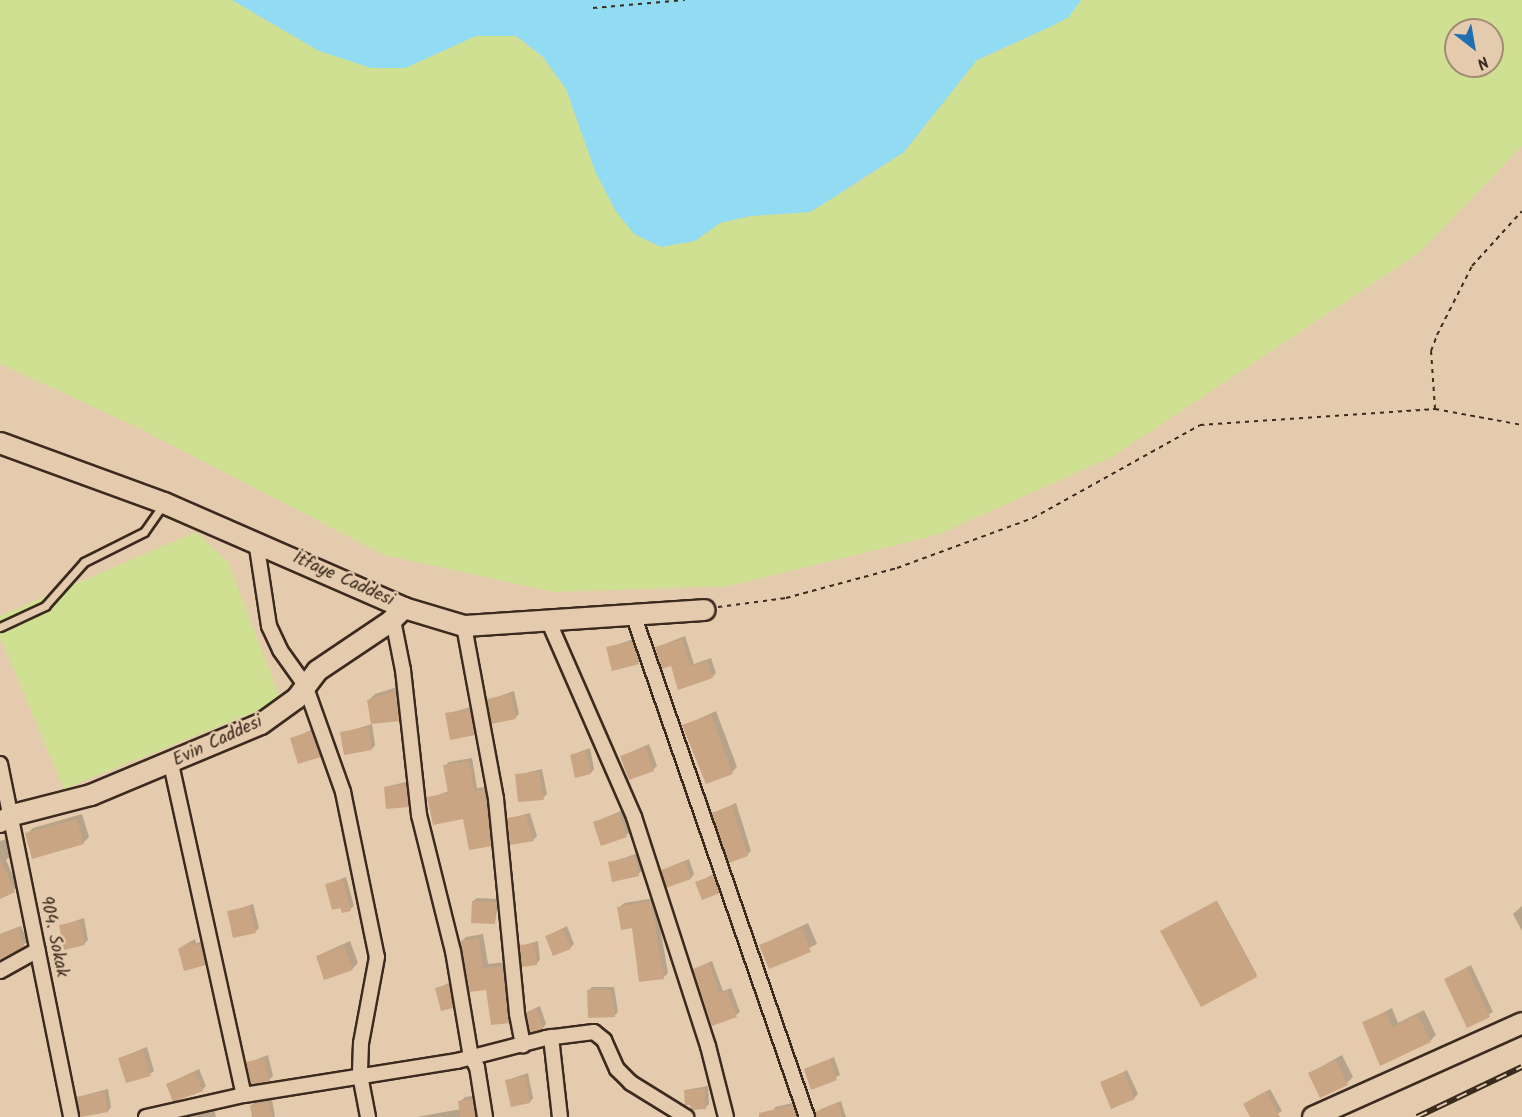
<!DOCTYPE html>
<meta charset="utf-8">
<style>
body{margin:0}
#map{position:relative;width:1522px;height:1117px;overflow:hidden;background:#e5cbad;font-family:Kalam,sans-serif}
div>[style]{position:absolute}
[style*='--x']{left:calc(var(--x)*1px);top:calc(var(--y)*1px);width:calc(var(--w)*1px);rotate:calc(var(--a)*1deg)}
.green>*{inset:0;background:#d0e093}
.water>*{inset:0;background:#91dcf2}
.shadow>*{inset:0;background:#0003}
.building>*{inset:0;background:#caa584}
.path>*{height:2px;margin-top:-1px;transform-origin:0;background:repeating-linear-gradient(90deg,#3b2a1e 0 4.5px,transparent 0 9px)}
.roads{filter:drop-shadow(2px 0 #3b2a1e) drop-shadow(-2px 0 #3b2a1e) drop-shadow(0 2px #3b2a1e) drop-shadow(0 -2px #3b2a1e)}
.lane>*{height:7px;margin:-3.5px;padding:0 3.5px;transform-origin:3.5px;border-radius:3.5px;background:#e5cbad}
.street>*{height:14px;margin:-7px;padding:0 7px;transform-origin:7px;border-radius:7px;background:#e5cbad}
.secondary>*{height:20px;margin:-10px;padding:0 10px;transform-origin:10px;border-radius:10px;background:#e5cbad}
.rail>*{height:6px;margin-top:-3px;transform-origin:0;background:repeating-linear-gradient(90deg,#e5cbad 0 11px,#3b2a1e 0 22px);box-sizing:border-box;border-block:2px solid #3b2a1e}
span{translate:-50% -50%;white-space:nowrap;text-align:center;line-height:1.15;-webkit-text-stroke:5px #e5cbad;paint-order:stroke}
.street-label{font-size:18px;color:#3b2a1e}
.north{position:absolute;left:1444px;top:18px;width:60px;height:60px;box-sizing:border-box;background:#e5cbad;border:2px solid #a18b74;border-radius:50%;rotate:149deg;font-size:16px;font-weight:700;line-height:24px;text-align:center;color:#3b2a1e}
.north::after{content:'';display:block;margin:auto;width:21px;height:27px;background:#1f6fb2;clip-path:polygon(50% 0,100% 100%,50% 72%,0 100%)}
</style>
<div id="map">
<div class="green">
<div style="clip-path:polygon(evenodd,0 0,232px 0,319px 51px,405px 68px,476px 36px,515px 36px,543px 57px,566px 89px,595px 171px,615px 210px,695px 241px,720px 223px,751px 216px,810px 212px,863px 179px,904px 152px,977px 60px,1050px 27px,1081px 0,1522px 0,1522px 146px,1419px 253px,1112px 457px,937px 535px,729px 586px,554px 592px,384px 555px,137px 427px,0 364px,0 0,1456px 30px,1492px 30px,1492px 66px,1456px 66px,1456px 30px)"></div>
<div style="clip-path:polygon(196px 532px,228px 562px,281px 701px,64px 789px,0 637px,0 616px)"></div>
</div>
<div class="water">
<div style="clip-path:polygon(232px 0,1081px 0,1069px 17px,1050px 27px,977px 60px,904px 152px,831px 199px,810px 212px,751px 216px,720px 223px,695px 241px,661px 247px,634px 234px,615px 210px,595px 171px,566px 89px,543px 57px,516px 36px,476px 36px,405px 68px,371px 68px,319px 51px)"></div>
</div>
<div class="shadow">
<div style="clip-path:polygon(685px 636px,694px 664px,711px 658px,716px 673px,712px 677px,672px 664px,657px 647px)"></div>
<div style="clip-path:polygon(636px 638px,642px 659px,638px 663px,608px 648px)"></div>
<div style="clip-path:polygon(401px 686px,405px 713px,399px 719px,369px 700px,375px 694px)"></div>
<div style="clip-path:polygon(514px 691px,519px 714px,516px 717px,488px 700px)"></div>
<div style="clip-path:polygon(474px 706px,478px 730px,474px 734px,447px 714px)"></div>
<div style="clip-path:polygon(716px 711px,737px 767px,732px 772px,683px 726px)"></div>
<div style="clip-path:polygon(372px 724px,375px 745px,372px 749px,342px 733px)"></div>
<div style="clip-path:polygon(315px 728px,324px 752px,320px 755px,292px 739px)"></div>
<div style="clip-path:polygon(649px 744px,657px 766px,653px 770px,622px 756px)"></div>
<div style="clip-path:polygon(590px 748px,594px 769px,591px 773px,571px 755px)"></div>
<div style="clip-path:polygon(472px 758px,477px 788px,487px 787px,495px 841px,491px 845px,464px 817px,429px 798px,449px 791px,445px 766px,449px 762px)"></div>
<div style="clip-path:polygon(542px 769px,547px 794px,543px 798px,517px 775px)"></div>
<div style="clip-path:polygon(410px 781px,412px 802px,408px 805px,385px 787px)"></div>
<div style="clip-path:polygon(736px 803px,751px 851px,747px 855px,713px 813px)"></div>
<div style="clip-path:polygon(623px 810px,630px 832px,626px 835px,595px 822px)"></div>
<div style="clip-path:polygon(530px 813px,537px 836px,533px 840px,508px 819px)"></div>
<div style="clip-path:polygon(82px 814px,89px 837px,83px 843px,27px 834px,33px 828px)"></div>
<div style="clip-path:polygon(6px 839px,11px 856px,6px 860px,18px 887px,0 897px,0 841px)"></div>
<div style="clip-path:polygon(638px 853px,642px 871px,638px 874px,610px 863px)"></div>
<div style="clip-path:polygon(689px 859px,694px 874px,691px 878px,662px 870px)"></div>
<div style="clip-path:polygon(717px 872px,723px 888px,719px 891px,697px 883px)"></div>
<div style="clip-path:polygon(346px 877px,354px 906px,350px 909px,326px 885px)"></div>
<div style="clip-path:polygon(477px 898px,499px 899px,495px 922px,473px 901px)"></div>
<div style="clip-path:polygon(655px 898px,668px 973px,663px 978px,619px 908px,624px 903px)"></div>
<div style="clip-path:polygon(1217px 901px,1257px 975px,1256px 976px,1163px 930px)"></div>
<div style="clip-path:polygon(253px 904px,259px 928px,255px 932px,229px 912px)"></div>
<div style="clip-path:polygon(1522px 906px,1522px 931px,1513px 914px)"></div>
<div style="clip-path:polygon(84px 918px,88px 940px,84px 944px,60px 926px)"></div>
<div style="clip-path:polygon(808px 923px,817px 944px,770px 967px,761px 945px)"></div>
<div style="clip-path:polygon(21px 926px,28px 942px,0 958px,0 934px)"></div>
<div style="clip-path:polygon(567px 926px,574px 944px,570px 948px,547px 936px)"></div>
<div style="clip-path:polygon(483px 934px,488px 964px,507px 962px,514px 1017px,509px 1022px,461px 942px,466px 937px)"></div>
<div style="clip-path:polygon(195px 939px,196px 943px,204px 941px,209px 960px,205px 964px,183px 946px)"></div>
<div style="clip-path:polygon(350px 941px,358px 963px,352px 969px,317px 956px)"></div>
<div style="clip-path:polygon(538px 941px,540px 960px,536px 964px,521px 946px)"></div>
<div style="clip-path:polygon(712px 961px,723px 991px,731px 988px,740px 1012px,736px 1015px,694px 969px)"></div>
<div style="clip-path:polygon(1471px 965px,1493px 1012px,1468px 1026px,1445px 979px)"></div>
<div style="clip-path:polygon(453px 981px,456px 1003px,453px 1006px,436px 989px)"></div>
<div style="clip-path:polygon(592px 987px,614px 987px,618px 1012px,614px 1016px,589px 990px)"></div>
<div style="clip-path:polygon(540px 1006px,546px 1024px,543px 1028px,527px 1012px)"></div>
<div style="clip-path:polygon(1392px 1008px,1398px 1023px,1424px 1010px,1436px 1035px,1430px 1041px,1363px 1023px)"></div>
<div style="clip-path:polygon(147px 1047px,154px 1071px,150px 1074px,120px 1058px)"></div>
<div style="clip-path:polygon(268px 1055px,273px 1076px,269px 1080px,248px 1063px)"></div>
<div style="clip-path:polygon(1342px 1055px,1353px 1077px,1347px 1083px,1310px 1073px)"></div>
<div style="clip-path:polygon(834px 1057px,840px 1075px,812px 1088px,805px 1069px)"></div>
<div style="clip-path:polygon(199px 1069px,206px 1086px,202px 1090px,167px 1084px)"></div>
<div style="clip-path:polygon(1127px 1070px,1138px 1094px,1134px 1098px,1102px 1083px)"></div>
<div style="clip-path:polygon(528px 1073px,533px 1098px,530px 1102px,507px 1080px)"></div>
<div style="clip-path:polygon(708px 1086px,709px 1104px,706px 1107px,685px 1090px)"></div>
<div style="clip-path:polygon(108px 1089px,111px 1107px,108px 1111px,78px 1097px)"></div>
<div style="clip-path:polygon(1270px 1089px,1282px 1111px,1273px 1117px,1252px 1117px,1245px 1104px)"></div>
<div style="clip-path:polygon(478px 1095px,482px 1117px,417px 1117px,461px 1109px,460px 1102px,465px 1097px)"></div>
<div style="clip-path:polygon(272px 1099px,275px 1117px,253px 1117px,251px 1106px,255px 1102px)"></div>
<div style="clip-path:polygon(841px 1101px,846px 1117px,818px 1117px,821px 1109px)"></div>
<div style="clip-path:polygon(797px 1102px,801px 1117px,772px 1117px,775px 1107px)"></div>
<div style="clip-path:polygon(214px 1107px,216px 1117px,185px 1117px,190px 1113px)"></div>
</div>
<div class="building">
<div style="clip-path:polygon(682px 639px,690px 666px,707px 661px,713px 678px,678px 690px,671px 666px,662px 669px,655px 647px)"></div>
<div style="clip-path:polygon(633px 641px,639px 664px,612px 671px,606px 647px)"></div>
<div style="clip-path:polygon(395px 691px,400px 721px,371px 724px,367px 700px)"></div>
<div style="clip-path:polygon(511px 694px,516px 719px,491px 724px,487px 699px)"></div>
<div style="clip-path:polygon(470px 709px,475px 735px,450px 740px,445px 713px)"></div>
<div style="clip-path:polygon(711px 715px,733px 774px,706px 784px,682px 725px)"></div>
<div style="clip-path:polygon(368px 727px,372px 750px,344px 755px,340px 732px)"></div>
<div style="clip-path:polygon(312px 731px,321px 757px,298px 764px,290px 738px)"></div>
<div style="clip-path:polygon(645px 747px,654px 771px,629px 780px,620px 756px)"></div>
<div style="clip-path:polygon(586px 751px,591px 774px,575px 778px,570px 755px)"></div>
<div style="clip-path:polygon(469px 761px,474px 791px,484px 790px,492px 846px,469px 850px,463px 819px,433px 825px,427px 797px,448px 793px,443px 765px)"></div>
<div style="clip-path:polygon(539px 772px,544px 800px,518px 802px,515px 774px)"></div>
<div style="clip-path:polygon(407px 784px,409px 807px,386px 809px,384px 787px)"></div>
<div style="clip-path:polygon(732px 806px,748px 856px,729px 863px,711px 813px)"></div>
<div style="clip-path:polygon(619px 813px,627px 837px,601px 846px,593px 822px)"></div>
<div style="clip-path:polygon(526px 815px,534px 841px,510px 845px,507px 818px)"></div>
<div style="clip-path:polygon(77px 819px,84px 844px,32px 859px,25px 833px)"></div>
<div style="clip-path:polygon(635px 856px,639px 876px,612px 882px,608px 862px)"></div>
<div style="clip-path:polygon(0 858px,15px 892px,0 899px)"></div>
<div style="clip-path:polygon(685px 862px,691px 879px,666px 888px,661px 870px)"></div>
<div style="clip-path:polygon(714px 875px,720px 893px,702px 900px,695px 882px)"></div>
<div style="clip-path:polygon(343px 879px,351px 911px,342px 913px,340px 908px,332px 910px,325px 884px)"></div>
<div style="clip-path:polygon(472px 901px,496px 902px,495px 924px,471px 923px)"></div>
<div style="clip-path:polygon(651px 901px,664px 979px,639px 982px,632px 928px,621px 930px,617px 907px)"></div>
<div style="clip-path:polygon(1216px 901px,1257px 977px,1201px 1007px,1160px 931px)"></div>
<div style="clip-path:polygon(250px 906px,256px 933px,233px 938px,227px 911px)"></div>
<div style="clip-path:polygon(80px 921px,85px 945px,64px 950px,59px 925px)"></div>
<div style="clip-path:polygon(18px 928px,25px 947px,0 959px,0 935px)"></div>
<div style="clip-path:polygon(802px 928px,811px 952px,769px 969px,759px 945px)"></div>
<div style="clip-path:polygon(563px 929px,571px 949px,553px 956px,545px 936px)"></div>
<div style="clip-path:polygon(479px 938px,483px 968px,502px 966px,510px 1023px,491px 1025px,486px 990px,469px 992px,460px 941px)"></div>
<div style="clip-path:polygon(191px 941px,193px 946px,200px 944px,206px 965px,184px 971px,178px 949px)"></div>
<div style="clip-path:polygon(534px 944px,537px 965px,521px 967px,519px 945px)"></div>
<div style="clip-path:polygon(344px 946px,353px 970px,324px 980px,316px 956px)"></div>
<div style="clip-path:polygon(709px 963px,719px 994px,727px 991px,737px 1017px,712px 1026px,693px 969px)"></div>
<div style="clip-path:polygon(1467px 968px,1490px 1017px,1467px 1028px,1444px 979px)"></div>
<div style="clip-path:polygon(450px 984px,453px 1008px,441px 1011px,435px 988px)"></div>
<div style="clip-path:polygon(587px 990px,611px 990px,615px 1017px,588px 1018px)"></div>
<div style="clip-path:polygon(537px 1009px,543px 1029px,530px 1033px,526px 1012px)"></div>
<div style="clip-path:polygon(1386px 1012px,1392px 1027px,1418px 1015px,1431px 1042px,1380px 1066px,1362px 1022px)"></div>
<div style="clip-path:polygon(143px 1050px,151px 1076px,126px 1083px,118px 1058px)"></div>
<div style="clip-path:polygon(264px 1058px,270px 1081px,251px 1085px,246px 1062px)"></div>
<div style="clip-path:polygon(830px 1059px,837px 1080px,811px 1090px,804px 1069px)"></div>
<div style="clip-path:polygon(1336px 1060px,1348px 1085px,1320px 1098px,1308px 1073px)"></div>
<div style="clip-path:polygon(195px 1072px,203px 1091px,173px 1102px,166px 1084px)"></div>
<div style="clip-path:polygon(1124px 1072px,1135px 1099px,1111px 1109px,1100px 1082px)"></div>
<div style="clip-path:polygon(525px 1076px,530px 1103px,511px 1107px,505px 1080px)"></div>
<div style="clip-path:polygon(705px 1089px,706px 1109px,691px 1110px,690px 1105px,685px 1105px,684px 1090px)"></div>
<div style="clip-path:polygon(1266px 1091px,1280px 1117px,1250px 1117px,1243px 1104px)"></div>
<div style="clip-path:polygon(105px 1092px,108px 1112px,80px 1117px,76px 1097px)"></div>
<div style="clip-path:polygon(473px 1099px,476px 1117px,460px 1117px,458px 1101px)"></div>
<div style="clip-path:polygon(269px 1102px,272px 1117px,252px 1117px,250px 1105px)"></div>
<div style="clip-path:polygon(838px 1103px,842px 1117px,816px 1117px,815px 1112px)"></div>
<div style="clip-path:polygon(793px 1105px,797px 1117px,759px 1117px,759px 1113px)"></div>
</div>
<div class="path">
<div style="--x:593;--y:8;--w:92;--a:-5"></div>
<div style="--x:1435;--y:409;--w:58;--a:-93.9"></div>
<div style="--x:1431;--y:351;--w:17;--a:-69"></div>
<div style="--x:1437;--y:335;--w:77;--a:-63.1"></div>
<div style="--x:1472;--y:266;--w:74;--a:-47.7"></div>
<div style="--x:718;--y:607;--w:69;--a:-7.5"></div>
<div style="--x:786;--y:598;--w:115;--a:-15.1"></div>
<div style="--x:897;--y:568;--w:145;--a:-20.2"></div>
<div style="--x:1033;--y:518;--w:191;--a:-29.1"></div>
<div style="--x:1200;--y:425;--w:236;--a:-3.9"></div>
<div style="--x:1435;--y:409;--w:88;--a:10.4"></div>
</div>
<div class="roads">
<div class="lane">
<div style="--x:0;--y:627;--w:50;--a:-25"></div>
<div style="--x:45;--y:606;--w:59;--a:-48.4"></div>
<div style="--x:84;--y:562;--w:67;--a:-26.6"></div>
<div style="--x:144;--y:532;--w:33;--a:-55"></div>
</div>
<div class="street">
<div style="--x:256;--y:541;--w:86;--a:81.3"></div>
<div style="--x:269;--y:626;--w:26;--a:65"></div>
<div style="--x:280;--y:650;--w:43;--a:54.5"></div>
<div style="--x:305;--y:685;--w:114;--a:70.4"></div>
<div style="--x:343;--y:792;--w:168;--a:78.4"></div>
<div style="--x:377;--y:957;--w:87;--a:100.5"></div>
<div style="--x:361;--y:1043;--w:32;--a:92"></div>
<div style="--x:360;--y:1075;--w:43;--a:79.2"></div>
<div style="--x:634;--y:617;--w:529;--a:70.91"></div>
<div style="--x:393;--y:620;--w:51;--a:78.7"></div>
<div style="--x:403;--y:670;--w:146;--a:83.7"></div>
<div style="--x:419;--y:815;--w:140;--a:76"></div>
<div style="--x:453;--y:951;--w:108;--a:80.4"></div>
<div style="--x:471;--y:1057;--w:12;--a:59"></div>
<div style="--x:477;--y:1067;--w:51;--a:80.9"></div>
<div style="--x:548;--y:620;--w:215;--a:66.4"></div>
<div style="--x:634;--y:817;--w:241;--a:72.1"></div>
<div style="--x:708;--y:1046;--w:73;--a:75.8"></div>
<div style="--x:464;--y:626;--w:176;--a:79.5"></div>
<div style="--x:496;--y:799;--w:216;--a:84.4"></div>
<div style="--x:517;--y:1014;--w:32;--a:79"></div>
<div style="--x:0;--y:764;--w:360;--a:78.6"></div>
<div style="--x:171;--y:764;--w:339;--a:77.6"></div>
<div style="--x:0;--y:971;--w:43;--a:-28.9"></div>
<div style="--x:551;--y:1037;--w:81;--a:83.6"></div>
<div style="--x:146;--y:1117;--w:100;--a:-12.7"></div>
<div style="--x:244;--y:1095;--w:216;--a:-9.1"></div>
<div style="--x:457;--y:1061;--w:92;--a:-14.5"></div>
<div style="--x:546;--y:1038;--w:48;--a:-7.1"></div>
<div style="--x:594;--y:1032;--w:13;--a:39"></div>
<div style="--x:604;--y:1040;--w:32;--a:66"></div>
<div style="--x:617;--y:1069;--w:20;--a:45"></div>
<div style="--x:631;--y:1083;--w:65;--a:31.7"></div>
</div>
<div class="secondary">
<div style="--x:0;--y:443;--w:175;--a:20.1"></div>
<div style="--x:164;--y:503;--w:262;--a:23.6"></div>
<div style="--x:404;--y:608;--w:63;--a:16.7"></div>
<div style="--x:464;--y:626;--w:241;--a:-3.8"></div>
<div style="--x:0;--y:822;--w:15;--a:-28"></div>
<div style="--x:13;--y:815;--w:81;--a:-14.4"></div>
<div style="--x:91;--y:795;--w:184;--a:-22.7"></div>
<div style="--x:261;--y:724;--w:44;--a:-35.8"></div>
<div style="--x:297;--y:698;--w:34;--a:-53"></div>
<div style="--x:317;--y:671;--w:88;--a:-33.9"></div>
<div style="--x:390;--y:622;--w:20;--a:-45"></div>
<div style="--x:1313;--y:1117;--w:229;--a:-24.2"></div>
</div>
</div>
<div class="rail">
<div style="--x:1417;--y:1117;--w:116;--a:-25.5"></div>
</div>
<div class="street-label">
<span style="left:343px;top:580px;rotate:24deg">İtfaye Caddesi</span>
<span style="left:218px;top:742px;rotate:-25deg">Evin Caddesi</span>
<span style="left:53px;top:937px;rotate:78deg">904. Sokak</span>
</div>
<div class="north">N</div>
</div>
